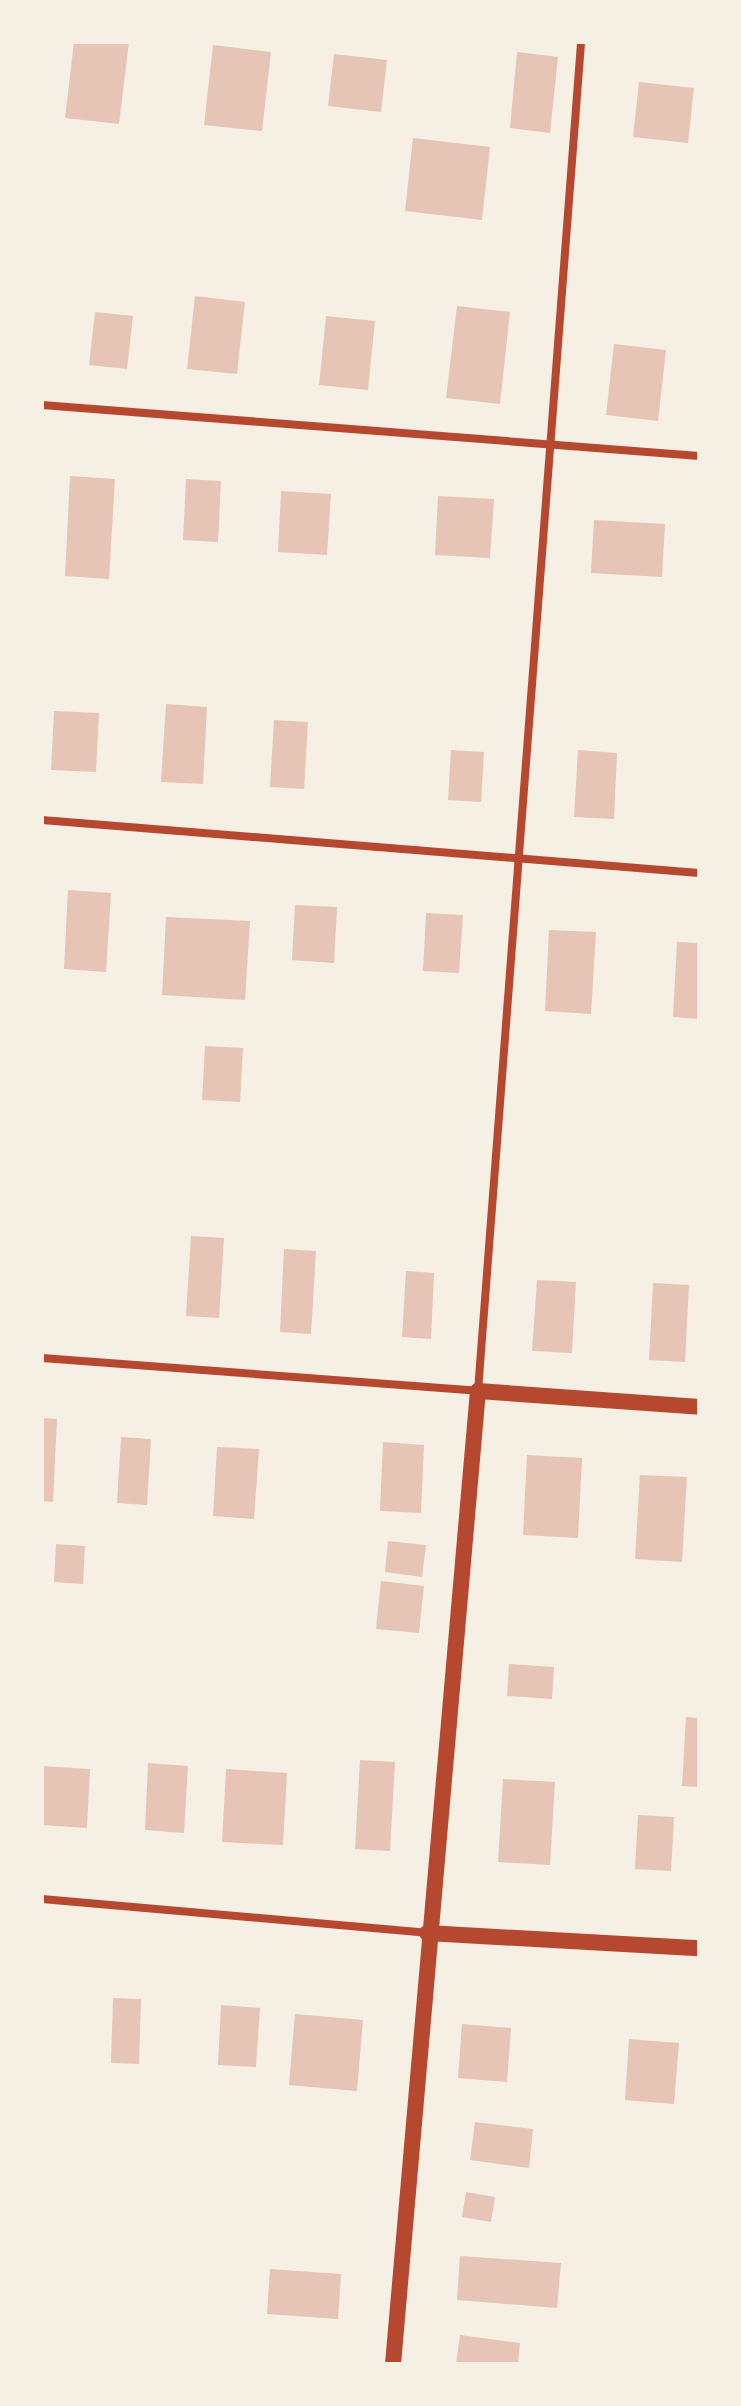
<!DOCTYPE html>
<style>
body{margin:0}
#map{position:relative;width:741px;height:2406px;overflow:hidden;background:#f6efe4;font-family:Inter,sans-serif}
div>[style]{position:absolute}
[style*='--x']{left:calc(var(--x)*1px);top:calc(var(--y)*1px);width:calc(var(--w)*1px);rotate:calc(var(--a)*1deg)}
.building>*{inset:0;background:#e6c5b7}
.minor>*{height:8px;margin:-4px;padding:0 4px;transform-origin:4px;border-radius:4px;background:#b5482f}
.secondary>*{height:16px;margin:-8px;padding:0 8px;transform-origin:8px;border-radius:8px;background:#b5482f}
span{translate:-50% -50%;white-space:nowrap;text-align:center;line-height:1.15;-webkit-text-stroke:6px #f6efe4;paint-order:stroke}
.frame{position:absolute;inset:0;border:44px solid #f6efe4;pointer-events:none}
</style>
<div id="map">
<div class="building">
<div style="clip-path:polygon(74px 42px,129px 42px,119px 124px,65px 118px)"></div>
<div style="clip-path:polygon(213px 45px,271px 52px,262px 131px,204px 125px)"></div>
<div style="clip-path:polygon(517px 52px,558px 57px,550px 133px,510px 128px)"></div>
<div style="clip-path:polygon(334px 54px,387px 60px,381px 112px,328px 106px)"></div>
<div style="clip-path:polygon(639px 82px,694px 88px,688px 143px,633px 137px)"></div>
<div style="clip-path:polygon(413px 138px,490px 147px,482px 220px,405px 211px)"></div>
<div style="clip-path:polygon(195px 296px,245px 302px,237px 374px,187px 369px)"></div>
<div style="clip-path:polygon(457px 306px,510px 312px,500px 404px,446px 398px)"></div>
<div style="clip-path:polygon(95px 312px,133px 316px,127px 369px,89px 365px)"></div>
<div style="clip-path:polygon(326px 316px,375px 321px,368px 390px,319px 385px)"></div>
<div style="clip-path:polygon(614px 344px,666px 350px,658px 421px,606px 415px)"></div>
<div style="clip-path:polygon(70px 476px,115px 479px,109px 579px,65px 576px)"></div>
<div style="clip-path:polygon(186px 479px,221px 481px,218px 542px,183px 540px)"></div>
<div style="clip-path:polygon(281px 491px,331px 494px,327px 555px,278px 552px)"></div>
<div style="clip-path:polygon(438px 496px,494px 499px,490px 558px,435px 555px)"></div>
<div style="clip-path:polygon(594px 520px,665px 524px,662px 577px,591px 573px)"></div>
<div style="clip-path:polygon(166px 704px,207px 707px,203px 784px,161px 782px)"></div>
<div style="clip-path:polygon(54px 711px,99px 713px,96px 772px,51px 770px)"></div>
<div style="clip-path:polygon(274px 720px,308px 722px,304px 789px,270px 787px)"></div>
<div style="clip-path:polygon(451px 750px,484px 752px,481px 802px,448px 800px)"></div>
<div style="clip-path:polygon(578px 750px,617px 753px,614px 819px,574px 817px)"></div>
<div style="clip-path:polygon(68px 890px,111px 893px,106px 972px,64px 969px)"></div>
<div style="clip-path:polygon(295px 905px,337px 907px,334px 963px,292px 960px)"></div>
<div style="clip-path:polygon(426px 913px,463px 915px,459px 973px,423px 971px)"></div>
<div style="clip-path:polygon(166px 917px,250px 921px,245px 1000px,162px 995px)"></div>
<div style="clip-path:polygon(549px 930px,596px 932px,591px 1014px,545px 1011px)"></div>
<div style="clip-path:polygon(677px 942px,699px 943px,699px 1019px,673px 1017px)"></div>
<div style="clip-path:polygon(205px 1046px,243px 1048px,240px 1102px,202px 1100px)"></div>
<div style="clip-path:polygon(191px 1236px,224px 1238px,219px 1318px,186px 1316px)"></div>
<div style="clip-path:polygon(284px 1249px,316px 1251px,311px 1334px,280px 1332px)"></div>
<div style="clip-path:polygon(406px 1271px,434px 1273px,431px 1339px,402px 1337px)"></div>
<div style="clip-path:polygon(537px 1280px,576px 1282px,572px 1353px,532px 1351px)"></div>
<div style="clip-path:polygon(653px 1283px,689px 1285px,685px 1362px,649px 1360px)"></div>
<div style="clip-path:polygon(42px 1418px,57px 1419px,53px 1502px,42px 1501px)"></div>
<div style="clip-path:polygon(121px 1437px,151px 1439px,147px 1505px,117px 1503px)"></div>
<div style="clip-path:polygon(383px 1442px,424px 1445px,421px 1513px,380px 1511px)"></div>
<div style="clip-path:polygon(217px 1447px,259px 1449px,254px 1519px,213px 1516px)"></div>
<div style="clip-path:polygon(527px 1455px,582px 1458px,578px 1538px,523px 1535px)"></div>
<div style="clip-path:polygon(640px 1475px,687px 1477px,682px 1562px,635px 1559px)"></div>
<div style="clip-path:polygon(388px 1541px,426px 1545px,422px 1577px,385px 1572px)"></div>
<div style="clip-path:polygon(56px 1544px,85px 1546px,83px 1584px,54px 1582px)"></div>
<div style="clip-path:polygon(381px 1581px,424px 1586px,419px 1633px,376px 1629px)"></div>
<div style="clip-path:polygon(509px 1664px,554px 1667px,552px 1699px,507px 1696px)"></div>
<div style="clip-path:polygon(686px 1717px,699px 1718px,699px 1787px,682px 1786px)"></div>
<div style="clip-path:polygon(360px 1760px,395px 1762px,390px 1851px,355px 1849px)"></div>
<div style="clip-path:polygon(148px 1763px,188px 1766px,184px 1833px,145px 1830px)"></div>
<div style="clip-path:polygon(43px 1766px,90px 1769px,87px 1828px,42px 1825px)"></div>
<div style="clip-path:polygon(226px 1769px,287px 1773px,283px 1845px,222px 1842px)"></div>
<div style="clip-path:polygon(503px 1779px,555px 1782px,550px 1865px,498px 1862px)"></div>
<div style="clip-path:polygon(638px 1815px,674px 1817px,671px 1871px,635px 1869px)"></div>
<div style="clip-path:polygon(113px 1998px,141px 1999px,139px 2064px,111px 2063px)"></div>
<div style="clip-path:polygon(221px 2005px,260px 2008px,256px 2067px,218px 2065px)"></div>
<div style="clip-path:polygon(295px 2014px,363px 2020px,357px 2091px,289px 2085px)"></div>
<div style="clip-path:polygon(462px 2024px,511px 2028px,507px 2082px,458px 2078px)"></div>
<div style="clip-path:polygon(629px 2039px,679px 2043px,674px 2104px,625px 2100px)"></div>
<div style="clip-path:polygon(475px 2122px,533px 2129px,529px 2168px,470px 2160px)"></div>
<div style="clip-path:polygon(466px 2192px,495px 2197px,491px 2222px,462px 2217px)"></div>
<div style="clip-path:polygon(460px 2256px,561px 2263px,557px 2308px,457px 2300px)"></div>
<div style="clip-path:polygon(270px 2269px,341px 2274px,338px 2319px,267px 2314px)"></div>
<div style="clip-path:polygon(460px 2335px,520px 2343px,518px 2364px,456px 2364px)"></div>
</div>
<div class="minor">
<div style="--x:42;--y:405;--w:659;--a:4.44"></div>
<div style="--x:42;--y:820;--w:659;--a:4.61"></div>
<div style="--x:42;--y:1358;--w:437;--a:4.3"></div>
<div style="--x:478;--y:1391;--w:1353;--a:-85.63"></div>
<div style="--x:42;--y:1899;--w:386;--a:5"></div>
</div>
<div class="secondary">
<div style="--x:427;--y:1933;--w:272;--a:3.2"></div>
<div style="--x:393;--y:2364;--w:977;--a:-85.01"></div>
<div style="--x:478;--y:1391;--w:222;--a:4.1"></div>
</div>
<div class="frame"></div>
</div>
